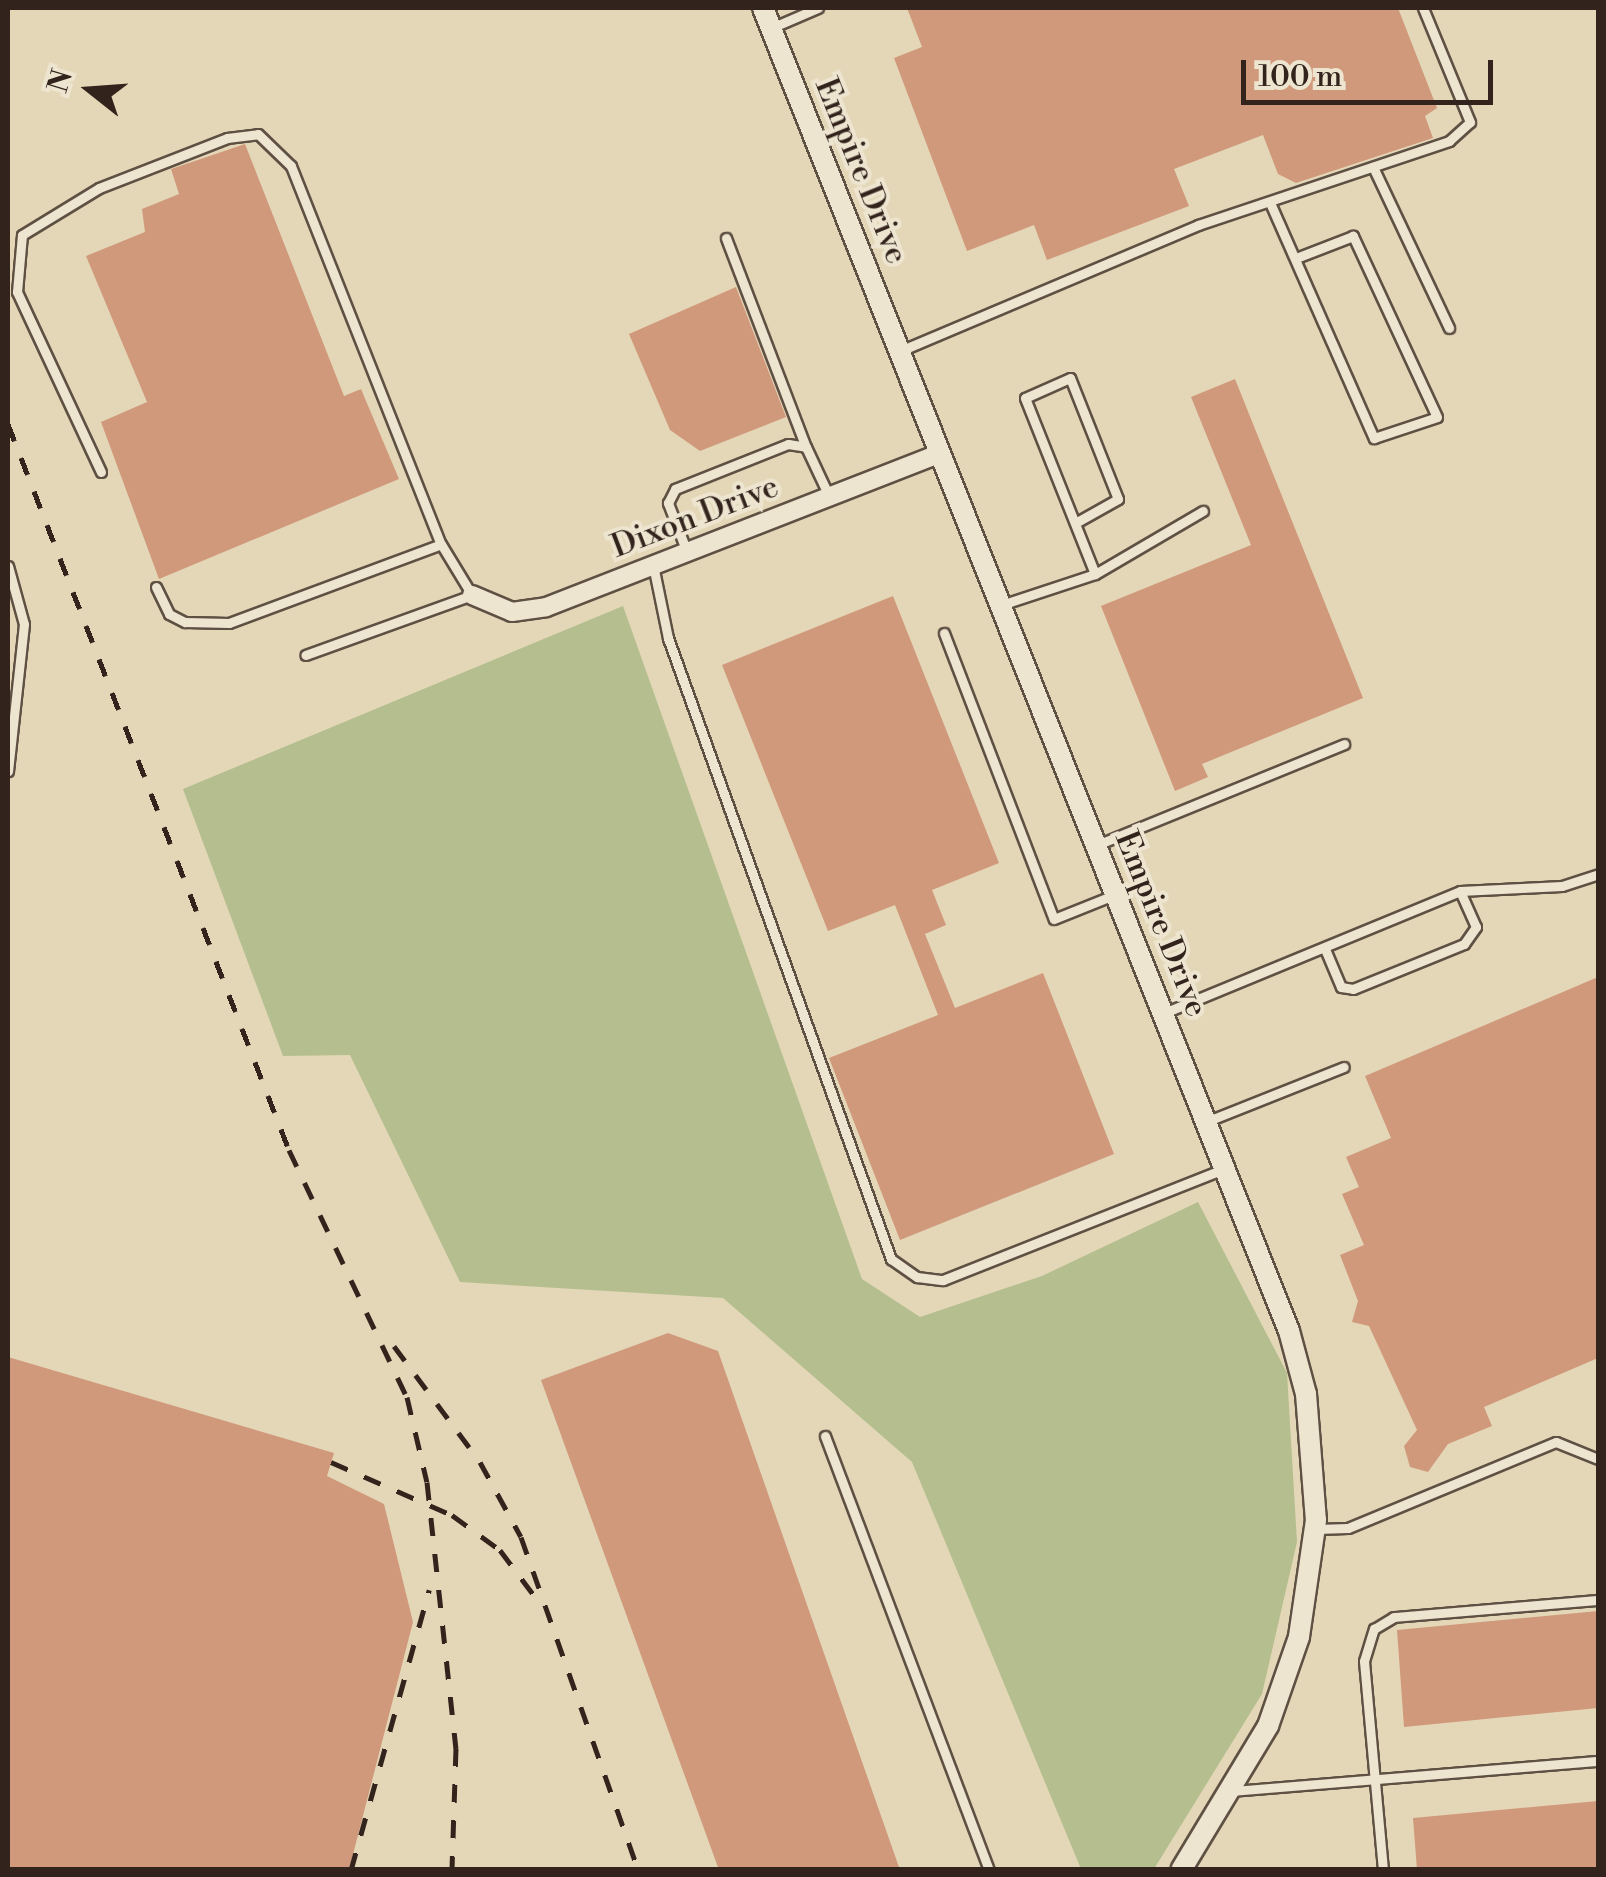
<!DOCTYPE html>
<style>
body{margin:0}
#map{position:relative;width:1606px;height:1877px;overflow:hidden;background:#e4d7b7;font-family:"Libre Bodoni",serif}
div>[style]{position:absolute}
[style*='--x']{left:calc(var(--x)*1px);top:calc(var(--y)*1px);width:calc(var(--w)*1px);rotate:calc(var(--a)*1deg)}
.green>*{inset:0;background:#b4be8e}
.building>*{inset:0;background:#d0997c}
.roads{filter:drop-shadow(2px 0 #5f5044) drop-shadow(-2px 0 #5f5044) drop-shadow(0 2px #5f5044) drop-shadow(0 -2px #5f5044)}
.service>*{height:9px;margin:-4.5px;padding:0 4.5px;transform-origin:4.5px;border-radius:4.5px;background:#ede5d0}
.minor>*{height:18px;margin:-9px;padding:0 9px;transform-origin:9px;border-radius:9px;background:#ede5d0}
.tertiary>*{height:20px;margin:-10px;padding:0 10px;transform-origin:10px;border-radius:10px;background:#ede5d0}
.rail>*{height:5px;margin-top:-2.5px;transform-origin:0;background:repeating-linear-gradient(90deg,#33231d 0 18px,transparent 0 36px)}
span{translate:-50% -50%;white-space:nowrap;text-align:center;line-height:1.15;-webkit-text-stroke:8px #ede5d0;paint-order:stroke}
.street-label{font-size:32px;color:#33231d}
.frame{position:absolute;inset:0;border:10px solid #33231d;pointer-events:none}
.north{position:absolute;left:40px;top:40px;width:100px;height:100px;-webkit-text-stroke:8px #ede5d0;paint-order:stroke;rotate:287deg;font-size:28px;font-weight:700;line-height:40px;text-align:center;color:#33231d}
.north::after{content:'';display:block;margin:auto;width:35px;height:45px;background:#33231d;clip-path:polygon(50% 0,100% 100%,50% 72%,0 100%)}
.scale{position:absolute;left:1241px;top:60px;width:252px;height:45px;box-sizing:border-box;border:5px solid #33231d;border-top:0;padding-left:12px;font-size:30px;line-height:35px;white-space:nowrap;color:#33231d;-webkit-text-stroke:8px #ede5d0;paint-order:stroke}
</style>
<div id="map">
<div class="green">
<div style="clip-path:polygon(623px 606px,862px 1279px,920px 1317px,1042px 1276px,1198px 1202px,1287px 1373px,1297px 1542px,1262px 1694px,1154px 1869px,1081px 1869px,912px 1462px,723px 1298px,460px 1282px,350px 1055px,283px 1056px,183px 789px)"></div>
</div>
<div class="building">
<div style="clip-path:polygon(907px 8px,1398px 8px,1437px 108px,1425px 116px,1433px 138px,1296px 183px,1278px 174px,1263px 135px,1174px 169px,1189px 206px,1047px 260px,1034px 225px,967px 251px,894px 58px,922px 47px)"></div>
<div style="clip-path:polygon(245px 144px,344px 396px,361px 389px,399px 479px,159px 579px,101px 422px,147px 402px,86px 256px,145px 232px,142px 209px,179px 194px,171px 169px)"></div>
<div style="clip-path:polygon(736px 287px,786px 417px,700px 451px,670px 430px,629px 334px)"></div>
<div style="clip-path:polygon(1235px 379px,1363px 698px,1202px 764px,1208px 777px,1175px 791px,1101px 606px,1251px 545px,1191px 397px)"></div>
<div style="clip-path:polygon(893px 596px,999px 863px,932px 890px,946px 925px,925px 934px,955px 1008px,1043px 973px,1114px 1154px,900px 1240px,829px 1058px,938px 1015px,895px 905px,828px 931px,722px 665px)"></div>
<div style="clip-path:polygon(1598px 977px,1598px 1358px,1484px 1407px,1492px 1426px,1448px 1444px,1428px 1472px,1410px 1467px,1404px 1446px,1417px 1430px,1369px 1326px,1352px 1322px,1358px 1301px,1340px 1255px,1364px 1245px,1342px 1194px,1359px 1187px,1346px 1157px,1391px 1138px,1365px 1076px)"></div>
<div style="clip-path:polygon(668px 1333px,718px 1351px,900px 1870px,719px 1870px,541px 1380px)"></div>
<div style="clip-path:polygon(8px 1357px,334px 1453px,327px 1476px,384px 1504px,413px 1622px,349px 1870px,8px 1870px)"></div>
<div style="clip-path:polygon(1598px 1611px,1598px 1708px,1404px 1727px,1397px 1630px)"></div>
<div style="clip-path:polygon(1598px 1801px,1598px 1870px,1417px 1870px,1413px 1818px)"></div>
</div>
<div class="roads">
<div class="service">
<div style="--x:771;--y:28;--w:51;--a:-23.1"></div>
<div style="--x:1373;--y:167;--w:178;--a:64.7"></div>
<div style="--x:1271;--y:205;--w:255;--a:66.2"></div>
<div style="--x:1374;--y:438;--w:66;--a:-18.4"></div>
<div style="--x:1437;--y:417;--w:200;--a:-114.9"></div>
<div style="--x:1353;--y:236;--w:61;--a:158.9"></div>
<div style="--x:726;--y:238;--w:224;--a:69.1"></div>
<div style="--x:900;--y:351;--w:324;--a:-22.9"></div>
<div style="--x:1198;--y:225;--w:265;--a:-18.5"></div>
<div style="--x:1449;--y:141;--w:28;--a:-42"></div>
<div style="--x:1470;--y:122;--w:123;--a:-112.4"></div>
<div style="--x:101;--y:472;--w:199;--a:-115"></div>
<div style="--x:17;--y:292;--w:57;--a:-85"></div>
<div style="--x:22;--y:235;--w:90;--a:-31.4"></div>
<div style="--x:99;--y:188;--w:137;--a:-21.3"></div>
<div style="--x:227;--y:138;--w:31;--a:-7"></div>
<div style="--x:258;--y:134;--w:46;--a:44.1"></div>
<div style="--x:291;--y:166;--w:407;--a:68.4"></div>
<div style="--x:441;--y:544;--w:60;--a:58.7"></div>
<div style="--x:472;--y:595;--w:177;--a:160.2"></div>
<div style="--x:1077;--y:522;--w:47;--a:-29.3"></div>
<div style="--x:1118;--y:499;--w:130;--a:-111.6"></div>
<div style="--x:1070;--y:378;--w:49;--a:156"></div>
<div style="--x:1025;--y:398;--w:189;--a:68.3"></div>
<div style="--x:687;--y:552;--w:53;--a:-111.2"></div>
<div style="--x:668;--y:503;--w:16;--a:-63"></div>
<div style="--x:675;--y:489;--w:122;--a:-21.7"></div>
<div style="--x:788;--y:444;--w:18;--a:9"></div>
<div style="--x:806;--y:447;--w:54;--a:64.9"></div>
<div style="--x:653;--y:565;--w:75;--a:78.4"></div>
<div style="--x:668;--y:638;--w:660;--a:70.25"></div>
<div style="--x:891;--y:1259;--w:32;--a:35"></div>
<div style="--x:917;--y:1277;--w:26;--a:7"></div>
<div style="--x:943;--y:1280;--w:301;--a:-21.6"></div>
<div style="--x:8;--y:566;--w:60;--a:74.6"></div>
<div style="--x:24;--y:624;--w:148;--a:96.2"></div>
<div style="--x:156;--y:587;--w:30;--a:64"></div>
<div style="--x:169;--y:614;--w:18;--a:27"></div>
<div style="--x:185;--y:622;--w:44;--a:1.3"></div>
<div style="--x:229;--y:623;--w:226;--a:-20.4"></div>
<div style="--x:1001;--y:605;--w:99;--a:-18.3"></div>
<div style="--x:1095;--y:574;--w:125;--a:-30.3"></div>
<div style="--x:944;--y:633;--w:306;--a:69"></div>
<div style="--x:1054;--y:919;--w:65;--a:-21.8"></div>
<div style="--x:1097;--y:845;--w:267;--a:-22.2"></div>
<div style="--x:1325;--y:949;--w:41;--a:67.2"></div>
<div style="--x:1341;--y:987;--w:12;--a:9"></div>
<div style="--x:1353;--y:989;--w:120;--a:-22.1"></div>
<div style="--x:1464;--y:944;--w:21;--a:-55"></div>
<div style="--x:1476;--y:927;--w:39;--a:-114"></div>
<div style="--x:1164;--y:1013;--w:320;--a:-22.4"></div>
<div style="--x:1460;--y:891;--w:102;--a:-2.8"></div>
<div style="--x:1562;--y:886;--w:38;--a:-18"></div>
<div style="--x:1208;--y:1121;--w:146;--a:-21.7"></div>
<div style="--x:825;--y:1436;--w:464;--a:69.3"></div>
<div style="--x:1316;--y:1529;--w:32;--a:-2"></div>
<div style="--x:1348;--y:1528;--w:225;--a:-22.5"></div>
<div style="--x:1556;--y:1442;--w:45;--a:22"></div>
<div style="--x:1232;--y:1791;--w:367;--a:-4.7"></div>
<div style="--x:1383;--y:1870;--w:210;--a:-95.2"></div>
<div style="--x:1364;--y:1661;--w:34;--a:-73"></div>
<div style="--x:1374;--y:1629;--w:23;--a:-31"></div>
<div style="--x:1394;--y:1617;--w:205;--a:-4.8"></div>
</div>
<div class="minor">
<div style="--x:472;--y:595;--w:43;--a:23"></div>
<div style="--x:512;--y:612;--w:34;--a:-8"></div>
<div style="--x:546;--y:607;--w:423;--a:-21.3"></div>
</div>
<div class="tertiary">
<div style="--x:763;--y:8;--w:1424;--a:68.32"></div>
<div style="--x:1289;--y:1331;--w:65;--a:74.9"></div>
<div style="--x:1306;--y:1394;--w:126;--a:85.5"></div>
<div style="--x:1316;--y:1520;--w:118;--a:98.3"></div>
<div style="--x:1299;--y:1637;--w:94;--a:109.2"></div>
<div style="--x:1268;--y:1726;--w:168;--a:121.1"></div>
</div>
</div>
<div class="rail">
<div style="--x:8;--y:424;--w:778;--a:68.84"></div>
<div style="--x:289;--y:1150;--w:274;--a:64.5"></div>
<div style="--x:407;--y:1397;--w:87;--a:76.8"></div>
<div style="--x:427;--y:1482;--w:268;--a:83.8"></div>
<div style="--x:456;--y:1748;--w:122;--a:91.9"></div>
<div style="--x:394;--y:1346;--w:144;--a:53.4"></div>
<div style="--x:480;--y:1462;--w:85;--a:61.3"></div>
<div style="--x:521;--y:1537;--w:353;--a:70.6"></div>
<div style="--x:331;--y:1462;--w:132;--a:23.7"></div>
<div style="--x:452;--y:1515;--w:59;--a:36.1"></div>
<div style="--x:500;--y:1550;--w:60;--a:53.1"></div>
<div style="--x:351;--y:1870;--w:291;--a:-74.4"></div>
</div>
<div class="street-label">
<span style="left:861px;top:171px;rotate:68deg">Empire Drive</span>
<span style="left:695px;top:517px;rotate:-21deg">Dixon Drive</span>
<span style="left:1161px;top:924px;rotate:68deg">Empire Drive</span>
</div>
<div class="frame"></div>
<div class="north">N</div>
<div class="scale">100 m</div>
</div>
